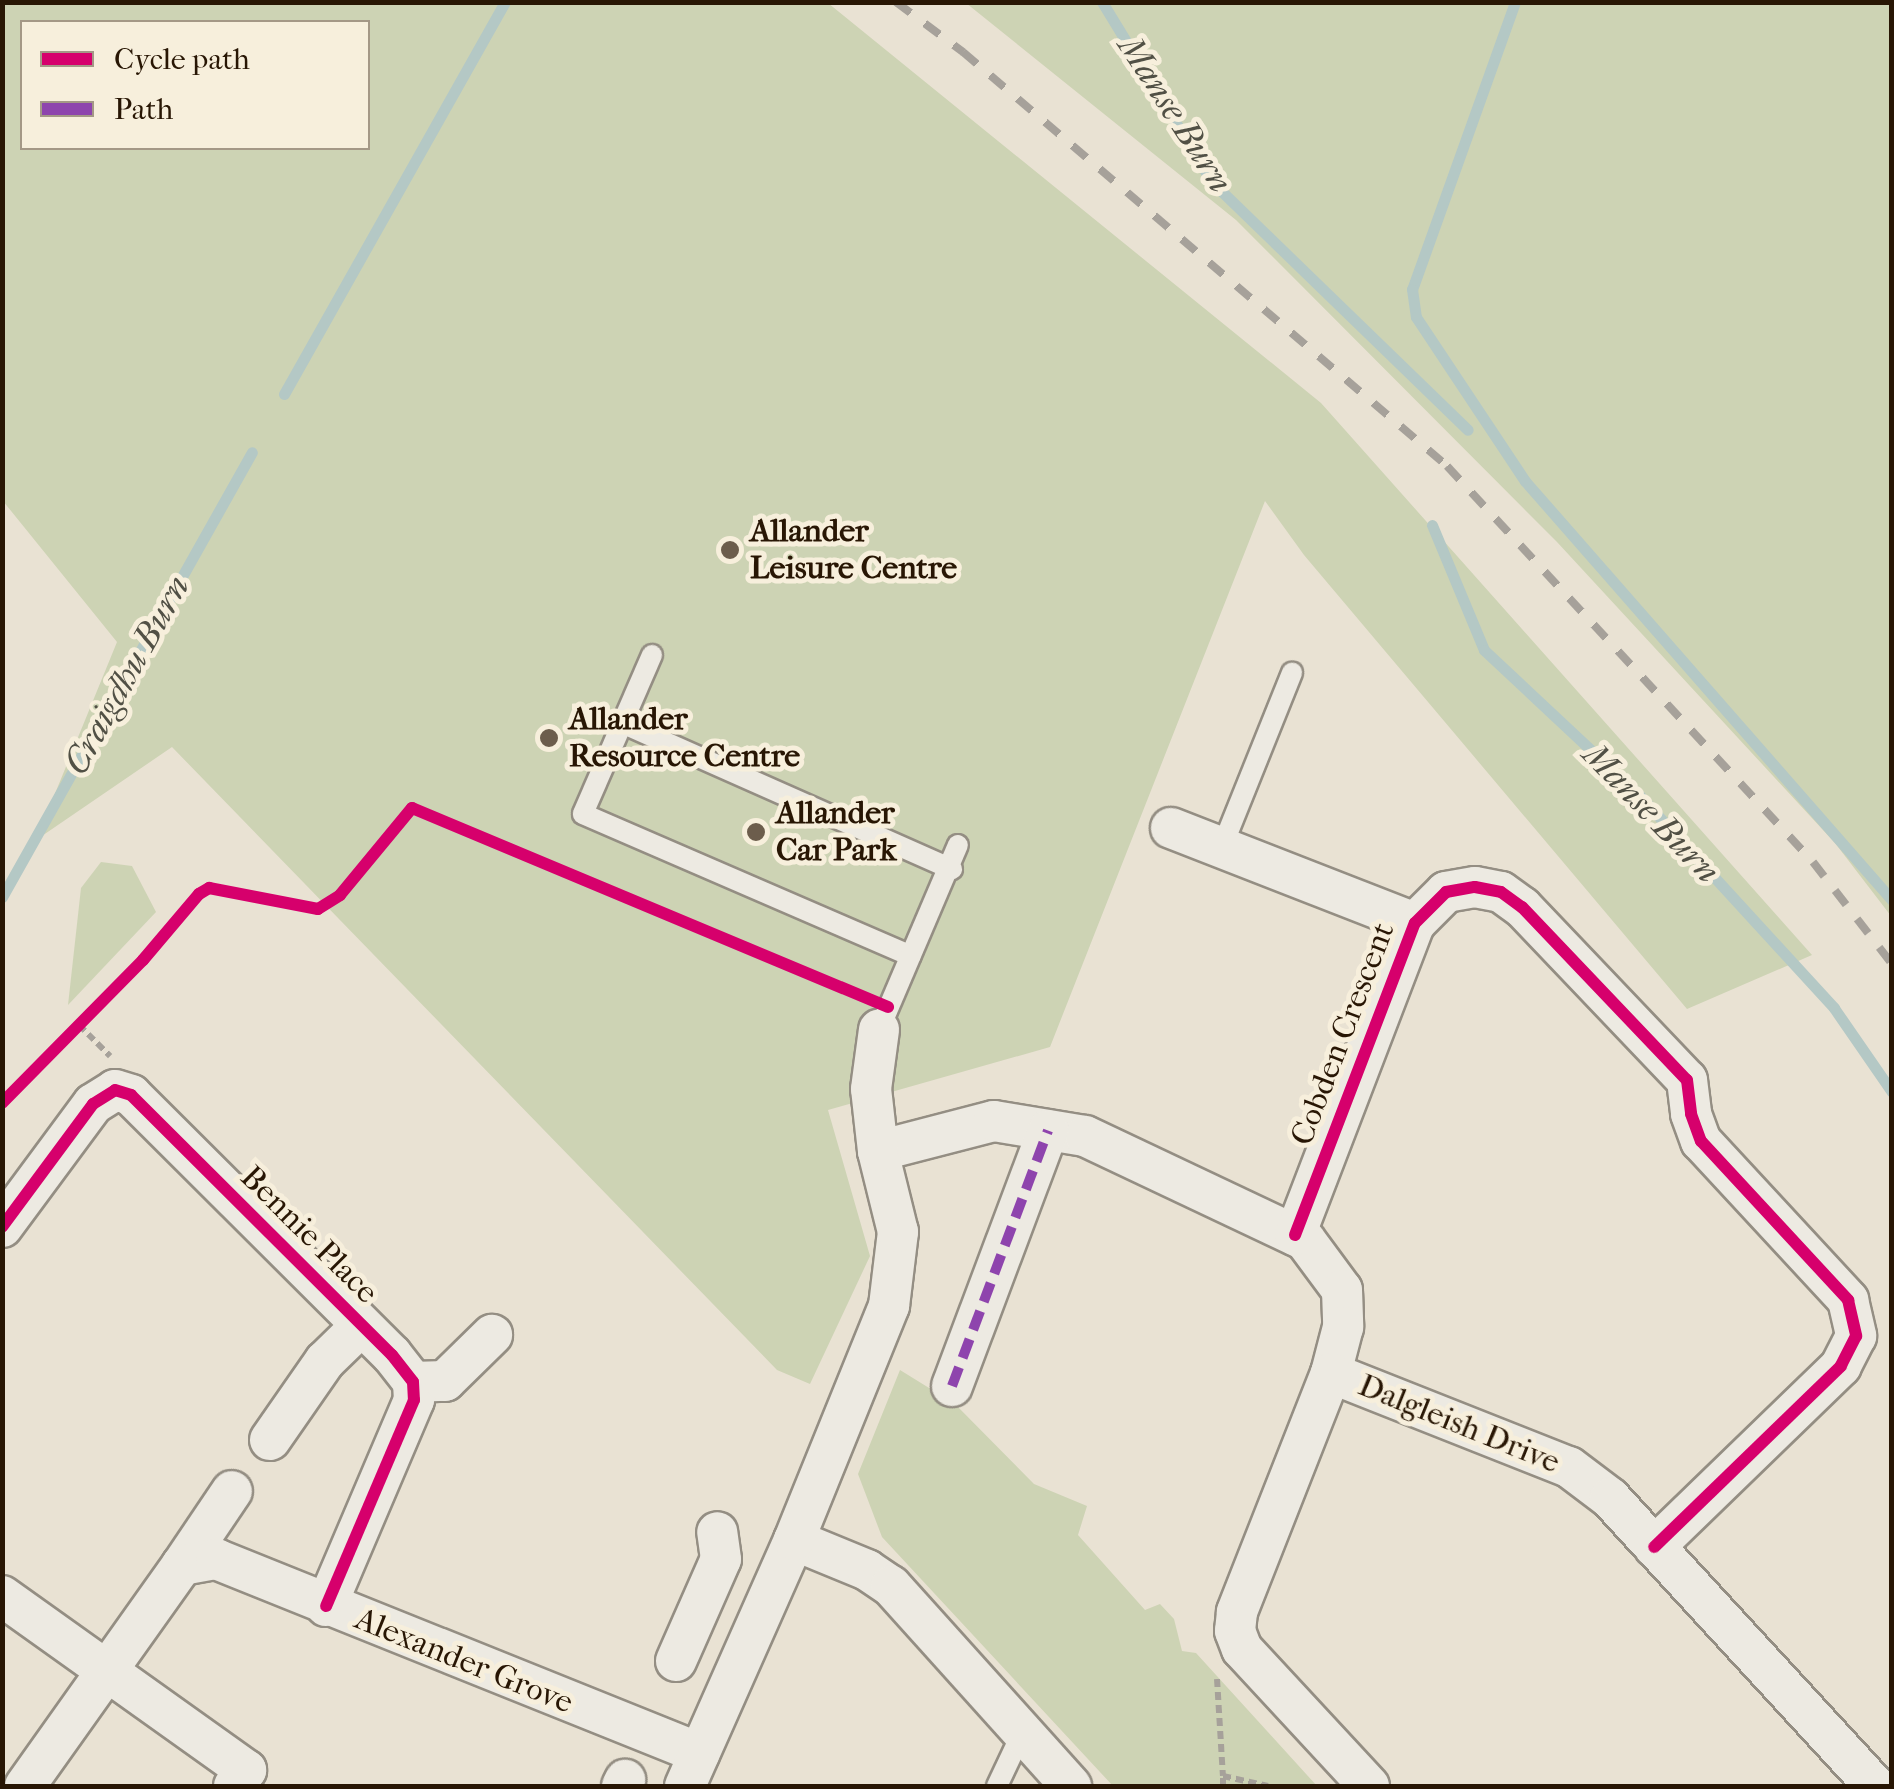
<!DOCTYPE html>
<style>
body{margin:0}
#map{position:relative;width:1894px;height:1789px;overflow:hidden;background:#e9e2d3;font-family:"IM FELL French Canon",serif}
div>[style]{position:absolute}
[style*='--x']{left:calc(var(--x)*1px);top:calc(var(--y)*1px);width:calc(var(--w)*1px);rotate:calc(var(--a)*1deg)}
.green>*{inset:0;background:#cdd3b4}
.stream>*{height:11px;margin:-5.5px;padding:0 5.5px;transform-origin:5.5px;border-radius:5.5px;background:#b4c8c5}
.path>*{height:6px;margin-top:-3px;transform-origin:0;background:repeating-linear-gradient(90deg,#a6a19a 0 8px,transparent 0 13px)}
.roads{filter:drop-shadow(2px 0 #948e83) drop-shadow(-2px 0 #948e83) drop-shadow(0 2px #948e83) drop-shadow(0 -2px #948e83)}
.lane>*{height:20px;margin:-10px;padding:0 10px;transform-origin:10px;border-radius:10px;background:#edeae2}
.street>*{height:40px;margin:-20px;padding:0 20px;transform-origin:20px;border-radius:20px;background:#edeae2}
.rail>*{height:8px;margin-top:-4px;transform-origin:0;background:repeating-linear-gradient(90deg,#a6a19a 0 18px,transparent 0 36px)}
.quiet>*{height:10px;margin-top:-5px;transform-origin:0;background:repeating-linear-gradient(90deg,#8e44ad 0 20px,transparent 0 30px)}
.cycleway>*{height:12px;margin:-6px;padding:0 6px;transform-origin:6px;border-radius:6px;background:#d6006c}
.dots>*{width:28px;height:28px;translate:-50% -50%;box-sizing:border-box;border:5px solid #f7efdc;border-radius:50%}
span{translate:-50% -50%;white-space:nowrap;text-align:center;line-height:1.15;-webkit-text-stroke:10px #f7efdc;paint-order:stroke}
.poi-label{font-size:32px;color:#281604;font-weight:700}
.left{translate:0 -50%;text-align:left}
.street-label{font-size:32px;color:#281604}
.water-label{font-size:35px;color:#515045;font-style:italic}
.frame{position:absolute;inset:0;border:5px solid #281604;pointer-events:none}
.legend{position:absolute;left:20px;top:20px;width:350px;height:130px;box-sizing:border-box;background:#f7efdc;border:2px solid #a49886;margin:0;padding:12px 18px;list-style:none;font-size:30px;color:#281604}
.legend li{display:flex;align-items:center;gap:20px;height:50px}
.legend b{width:50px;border:2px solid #a49886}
</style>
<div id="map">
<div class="green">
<div style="clip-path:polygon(evenodd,2px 3px,828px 3px,1321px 403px,1812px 955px,1687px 1009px,1304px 555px,1265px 501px,1050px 1047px,828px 1110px,870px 1256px,810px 1384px,777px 1370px,172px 747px,36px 840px,117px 642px,3px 501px,2px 3px,22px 22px,368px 22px,368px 148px,22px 148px,22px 22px)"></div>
<div style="clip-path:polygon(966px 3px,1891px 3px,1891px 916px,1835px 843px,1557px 542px,1236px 220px)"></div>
<div style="clip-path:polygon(101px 862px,132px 866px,156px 912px,68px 1005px,81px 888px)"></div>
<div style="clip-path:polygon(900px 1370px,955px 1404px,1034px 1484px,1087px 1506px,1078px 1535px,1145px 1610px,1160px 1604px,1174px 1619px,1182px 1651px,1196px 1653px,1317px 1786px,1113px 1786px,882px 1537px,858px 1474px)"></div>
</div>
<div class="stream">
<div style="--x:1102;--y:2;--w:211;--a:58.6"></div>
<div style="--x:1212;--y:182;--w:356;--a:44.1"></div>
<div style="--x:1515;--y:2;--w:305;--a:109.7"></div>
<div style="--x:1412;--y:289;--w:28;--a:82"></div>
<div style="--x:1416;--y:317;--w:197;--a:56.4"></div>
<div style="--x:1525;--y:481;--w:557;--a:48.79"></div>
<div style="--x:284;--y:394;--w:450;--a:-60.6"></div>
<div style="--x:1432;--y:525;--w:135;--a:67.4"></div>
<div style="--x:1484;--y:650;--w:212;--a:43.1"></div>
<div style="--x:1639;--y:795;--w:289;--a:47.5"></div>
<div style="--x:1834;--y:1008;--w:102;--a:55.4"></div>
<div style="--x:2;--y:897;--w:510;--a:-60.67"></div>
</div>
<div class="path">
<div style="--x:79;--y:1025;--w:44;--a:45"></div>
<div style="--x:1217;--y:1679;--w:97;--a:86.5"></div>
<div style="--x:1223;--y:1786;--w:10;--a:-90"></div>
<div style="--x:1223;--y:1776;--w:46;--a:12.5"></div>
</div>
<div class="roads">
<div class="lane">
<div style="--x:652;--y:655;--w:173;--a:113.5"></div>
<div style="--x:583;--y:814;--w:357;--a:23.4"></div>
<div style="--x:622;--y:723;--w:361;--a:23.9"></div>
<div style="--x:1222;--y:847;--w:188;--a:-68.1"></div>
<div style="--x:879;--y:1030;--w:201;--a:-66.9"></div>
<div style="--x:997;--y:1786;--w:59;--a:-64.7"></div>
</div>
<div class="street">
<div style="--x:1171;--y:828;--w:262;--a:21.3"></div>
<div style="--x:878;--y:1151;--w:120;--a:-14.5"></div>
<div style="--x:994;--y:1121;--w:92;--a:9.4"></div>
<div style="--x:1085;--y:1136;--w:243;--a:25.3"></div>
<div style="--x:1305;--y:1240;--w:62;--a:53.5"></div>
<div style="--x:1342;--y:1290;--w:37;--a:88"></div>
<div style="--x:1343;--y:1327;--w:48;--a:104.6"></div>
<div style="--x:1331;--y:1373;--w:256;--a:21.6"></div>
<div style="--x:1569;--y:1467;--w:51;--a:37.1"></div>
<div style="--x:1610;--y:1498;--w:391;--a:47.4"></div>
<div style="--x:2;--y:1227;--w:153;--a:-53.5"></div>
<div style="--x:93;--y:1104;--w:26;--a:-32"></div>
<div style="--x:115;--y:1090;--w:17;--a:17"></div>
<div style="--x:131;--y:1095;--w:368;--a:44.9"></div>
<div style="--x:392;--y:1355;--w:34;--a:52"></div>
<div style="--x:413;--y:1382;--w:18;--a:87"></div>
<div style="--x:414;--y:1400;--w:224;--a:113.1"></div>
<div style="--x:1295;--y:1235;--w:334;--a:-69"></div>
<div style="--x:1415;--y:923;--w:44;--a:-45"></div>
<div style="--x:1446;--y:892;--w:29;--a:-10"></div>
<div style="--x:1475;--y:887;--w:26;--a:11"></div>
<div style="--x:1501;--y:892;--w:26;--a:36"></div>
<div style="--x:1522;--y:907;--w:239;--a:46.4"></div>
<div style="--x:1687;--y:1080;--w:34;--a:83"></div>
<div style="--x:1691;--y:1114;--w:29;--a:70"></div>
<div style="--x:1701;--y:1141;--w:217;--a:47.2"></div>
<div style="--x:1848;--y:1300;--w:37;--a:77"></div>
<div style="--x:1856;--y:1336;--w:34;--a:117"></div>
<div style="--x:1841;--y:1366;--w:260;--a:135.9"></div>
<div style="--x:1331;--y:1373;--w:257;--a:111.5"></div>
<div style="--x:1237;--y:1612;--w:19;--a:96"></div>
<div style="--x:1235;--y:1631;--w:19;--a:69"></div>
<div style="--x:1242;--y:1649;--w:187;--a:47.2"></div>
<div style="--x:413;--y:1382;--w:32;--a:-2"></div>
<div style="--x:445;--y:1381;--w:66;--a:-44.4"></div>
<div style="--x:952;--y:1386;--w:273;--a:-69.4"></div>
<div style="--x:270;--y:1440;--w:96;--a:-55.2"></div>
<div style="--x:325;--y:1361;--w:50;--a:-44.2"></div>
<div style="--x:794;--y:1540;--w:79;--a:22.3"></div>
<div style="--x:867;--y:1570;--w:29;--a:34"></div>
<div style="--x:891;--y:1586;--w:269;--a:48"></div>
<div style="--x:182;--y:1565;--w:89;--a:-56"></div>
<div style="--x:2;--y:1596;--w:300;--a:35.5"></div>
<div style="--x:246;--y:1770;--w:20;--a:127"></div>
<div style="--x:676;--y:1661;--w:111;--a:-66.2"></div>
<div style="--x:721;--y:1559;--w:27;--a:-98"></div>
<div style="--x:25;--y:1786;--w:271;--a:-54.6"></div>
<div style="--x:182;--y:1565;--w:35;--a:-10"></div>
<div style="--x:216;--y:1559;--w:521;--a:21.88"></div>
<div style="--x:622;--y:1786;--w:7;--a:-63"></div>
<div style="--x:685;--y:1786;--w:269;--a:-66.1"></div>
<div style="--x:794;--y:1540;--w:253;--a:-67.9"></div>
<div style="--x:889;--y:1306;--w:75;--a:-83.1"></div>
<div style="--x:898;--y:1232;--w:83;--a:-103.9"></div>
<div style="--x:878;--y:1151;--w:62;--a:-96.4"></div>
<div style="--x:871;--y:1089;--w:60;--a:-82.3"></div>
</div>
</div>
<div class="rail">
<div style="--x:896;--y:2;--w:84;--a:36.7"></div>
<div style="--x:963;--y:52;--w:637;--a:40.54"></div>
<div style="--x:1447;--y:466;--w:539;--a:47.25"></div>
<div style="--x:1813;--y:862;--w:129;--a:52.2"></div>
</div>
<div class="quiet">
<div style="--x:952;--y:1386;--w:273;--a:-69.4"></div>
</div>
<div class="cycleway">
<div style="--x:2;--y:1103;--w:201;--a:-45.4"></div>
<div style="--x:143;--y:960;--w:87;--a:-49.7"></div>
<div style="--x:199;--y:894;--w:12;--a:-31"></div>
<div style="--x:209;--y:888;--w:111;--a:10.9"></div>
<div style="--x:318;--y:909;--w:26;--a:-32"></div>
<div style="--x:340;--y:895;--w:113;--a:-50.4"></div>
<div style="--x:412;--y:808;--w:516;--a:22.69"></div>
<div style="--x:2;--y:1227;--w:153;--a:-53.5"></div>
<div style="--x:93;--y:1104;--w:26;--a:-32"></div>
<div style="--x:115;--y:1090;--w:17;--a:17"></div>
<div style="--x:131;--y:1095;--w:368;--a:44.9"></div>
<div style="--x:392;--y:1355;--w:34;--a:52"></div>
<div style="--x:413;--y:1382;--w:18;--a:87"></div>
<div style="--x:414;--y:1400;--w:224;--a:113.1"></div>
<div style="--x:1295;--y:1235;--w:334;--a:-69"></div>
<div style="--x:1415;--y:923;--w:44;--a:-45"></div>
<div style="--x:1446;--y:892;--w:29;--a:-10"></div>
<div style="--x:1475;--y:887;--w:26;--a:11"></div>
<div style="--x:1501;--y:892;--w:26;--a:36"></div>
<div style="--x:1522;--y:907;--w:239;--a:46.4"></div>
<div style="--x:1687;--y:1080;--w:34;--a:83"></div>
<div style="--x:1691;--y:1114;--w:29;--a:70"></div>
<div style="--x:1701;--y:1141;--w:217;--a:47.2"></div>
<div style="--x:1848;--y:1300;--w:37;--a:77"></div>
<div style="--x:1856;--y:1336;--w:34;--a:117"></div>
<div style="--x:1841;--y:1366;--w:260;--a:135.9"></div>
</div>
<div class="dots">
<div style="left:730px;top:550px;background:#6c5d4c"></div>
<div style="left:549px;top:738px;background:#6c5d4c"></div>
<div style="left:756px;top:832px;background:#6c5d4c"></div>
</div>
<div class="poi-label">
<span class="left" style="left:750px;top:550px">Allander<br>Leisure Centre</span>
<span class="left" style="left:569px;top:738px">Allander<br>Resource Centre</span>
<span class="left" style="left:776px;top:832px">Allander<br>Car Park</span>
</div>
<div class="street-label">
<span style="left:1343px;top:1034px;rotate:-69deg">Cobden Crescent</span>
<span style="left:309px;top:1235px;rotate:45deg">Bennie Place</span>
<span style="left:1459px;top:1424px;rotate:22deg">Dalgleish Drive</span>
<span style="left:464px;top:1661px;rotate:22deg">Alexander Grove</span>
</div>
<div class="water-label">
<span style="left:1175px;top:114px;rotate:57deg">Manse Burn</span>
<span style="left:127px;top:675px;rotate:-61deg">Craigdhu Burn</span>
<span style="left:1651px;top:813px;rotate:46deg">Manse Burn</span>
</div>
<div class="frame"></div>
<ul class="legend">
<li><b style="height:12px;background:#d6006c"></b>Cycle path</li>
<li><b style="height:12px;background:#8e44ad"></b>Path</li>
</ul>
</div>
